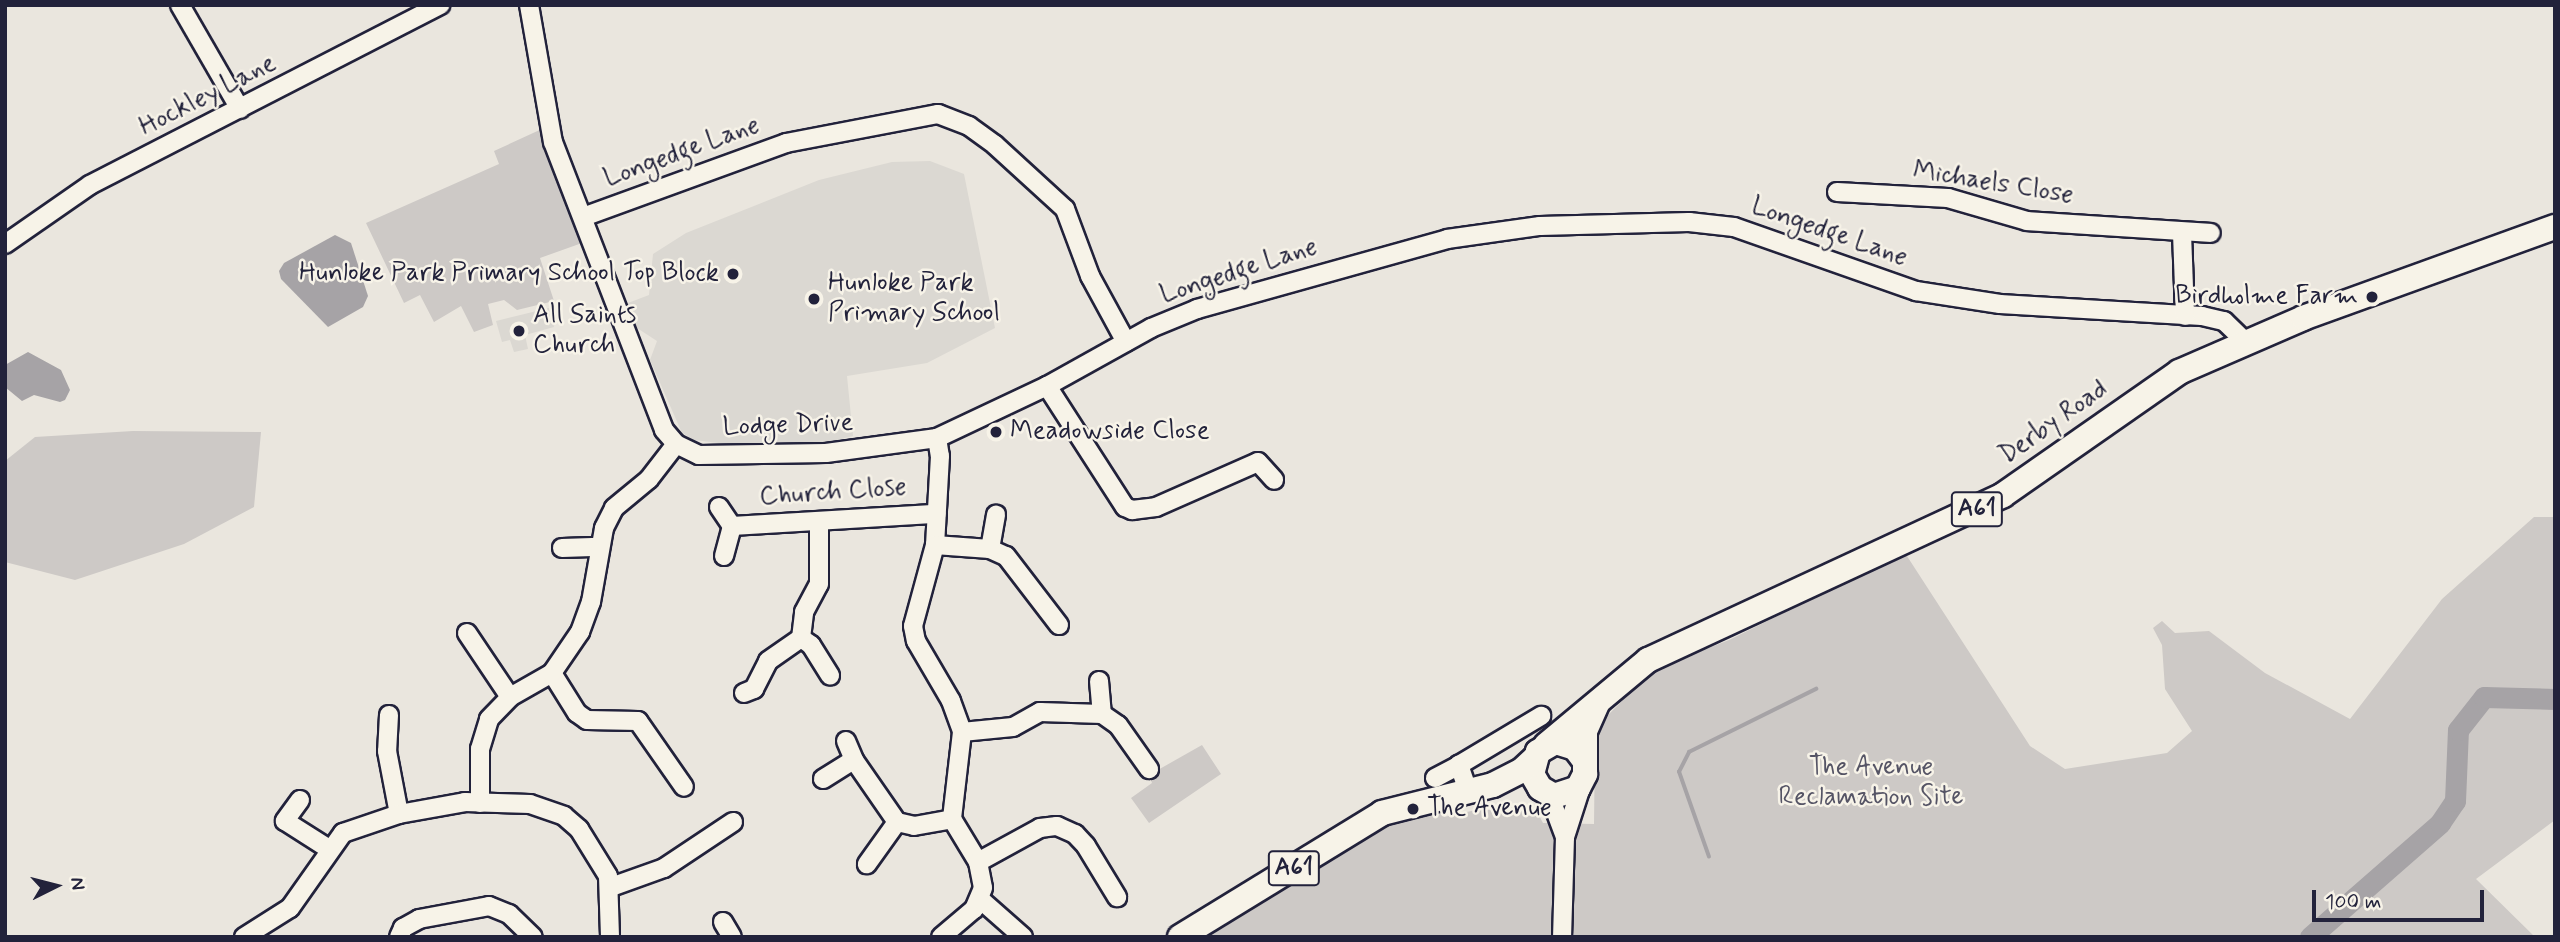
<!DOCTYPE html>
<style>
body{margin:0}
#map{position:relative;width:2560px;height:942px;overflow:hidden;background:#eae6de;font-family:Mynerve,sans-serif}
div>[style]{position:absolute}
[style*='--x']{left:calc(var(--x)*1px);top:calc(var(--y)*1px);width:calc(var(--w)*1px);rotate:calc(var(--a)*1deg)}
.built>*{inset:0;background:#dbd8d2}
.green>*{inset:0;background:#cdc9c6}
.water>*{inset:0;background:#a6a3a6}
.stream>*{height:3.5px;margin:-1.75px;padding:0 1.75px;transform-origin:1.75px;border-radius:1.75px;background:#a6a3a6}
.river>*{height:21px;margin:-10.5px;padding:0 10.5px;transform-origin:10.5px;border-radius:10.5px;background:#a6a3a6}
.roads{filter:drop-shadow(2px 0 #22223b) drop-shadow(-2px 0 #22223b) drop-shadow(0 2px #22223b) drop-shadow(0 -2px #22223b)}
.minor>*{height:18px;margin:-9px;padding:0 9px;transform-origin:9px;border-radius:9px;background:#f7f3e8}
.highway>*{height:24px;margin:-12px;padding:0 12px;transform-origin:12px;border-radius:12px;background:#f7f3e8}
.dots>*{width:19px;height:19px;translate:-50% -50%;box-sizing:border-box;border:4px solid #f7f3e8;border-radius:50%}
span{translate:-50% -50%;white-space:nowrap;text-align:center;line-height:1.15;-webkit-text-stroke:5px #f7f3e8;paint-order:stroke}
.shield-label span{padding:2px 5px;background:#f7f3e8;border:2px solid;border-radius:5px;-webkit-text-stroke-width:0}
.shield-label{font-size:24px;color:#22223b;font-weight:700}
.street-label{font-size:26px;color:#22223b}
.poi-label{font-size:26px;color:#22223b}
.right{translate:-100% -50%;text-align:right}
.left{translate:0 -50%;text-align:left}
.park-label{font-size:26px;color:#555465}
.frame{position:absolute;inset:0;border:7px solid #22223b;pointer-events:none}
.north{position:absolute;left:21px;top:851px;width:70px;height:70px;-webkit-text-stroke:5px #f7f3e8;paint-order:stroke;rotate:84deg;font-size:19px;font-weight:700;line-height:28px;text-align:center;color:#22223b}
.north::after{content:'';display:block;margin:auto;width:24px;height:32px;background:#22223b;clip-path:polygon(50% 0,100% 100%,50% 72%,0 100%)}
.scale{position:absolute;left:2312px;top:890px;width:172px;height:32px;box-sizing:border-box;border:4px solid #22223b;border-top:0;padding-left:9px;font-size:21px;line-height:24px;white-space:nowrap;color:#22223b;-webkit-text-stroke:5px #f7f3e8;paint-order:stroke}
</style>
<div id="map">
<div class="built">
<div style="clip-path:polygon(930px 161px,964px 174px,995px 328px,927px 363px,847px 376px,853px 436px,821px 444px,735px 445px,694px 440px,682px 433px,650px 360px,657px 341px,637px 328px,628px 303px,649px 295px,653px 254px,686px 233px,819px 180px,892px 162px)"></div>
<div style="clip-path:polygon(549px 308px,554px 327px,525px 335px,528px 349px,514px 352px,510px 340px,502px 342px,496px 321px)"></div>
</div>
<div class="green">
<div style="clip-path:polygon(544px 128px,582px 243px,540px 258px,554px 301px,517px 310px,504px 300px,488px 304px,493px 325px,474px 332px,461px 306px,434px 322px,420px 295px,404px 303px,366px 223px,499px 164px,494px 151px)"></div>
<div style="clip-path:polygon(133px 431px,261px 432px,254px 507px,184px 544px,75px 580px,5px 562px,5px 461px,35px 437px)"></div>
<div style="clip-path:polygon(2534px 517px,2555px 517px,2555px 820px,2476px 879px,2535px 937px,1203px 937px,1393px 822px,1441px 812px,1444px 817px,1476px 810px,1536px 810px,1543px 823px,1594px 824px,1595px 741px,1601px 722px,1653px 670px,1729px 640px,1905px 553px,2030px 746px,2065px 769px,2167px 753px,2192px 731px,2165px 689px,2162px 645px,2153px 628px,2162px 621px,2175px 633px,2209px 631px,2265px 673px,2350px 719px,2442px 599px)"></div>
<div style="clip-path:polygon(1202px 745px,1221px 774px,1149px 823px,1131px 798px,1152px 783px,1149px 775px)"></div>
</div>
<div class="water">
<div style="clip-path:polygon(335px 235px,351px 243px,368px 296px,363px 307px,328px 327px,281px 279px,279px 271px,284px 263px)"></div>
<div style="clip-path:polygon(28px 352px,61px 370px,70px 390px,65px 400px,60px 402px,34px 395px,22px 401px,5px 387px,5px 365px)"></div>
</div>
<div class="stream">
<div style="--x:1709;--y:857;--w:90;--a:-109.4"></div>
<div style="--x:1679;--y:772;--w:22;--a:-63"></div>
<div style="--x:1689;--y:752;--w:142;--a:-26.4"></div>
</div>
<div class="river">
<div style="--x:2310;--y:937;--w:173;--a:-41.2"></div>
<div style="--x:2440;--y:823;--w:27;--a:-56"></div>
<div style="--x:2455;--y:801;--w:71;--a:-87.6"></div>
<div style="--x:2458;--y:730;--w:42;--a:-51.8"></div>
<div style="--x:2484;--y:697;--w:71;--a:1.6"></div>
</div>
<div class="roads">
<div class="minor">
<div style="--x:180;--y:5;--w:120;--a:60"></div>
<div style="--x:529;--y:5;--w:139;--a:80.1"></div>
<div style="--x:553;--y:142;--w:309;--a:68.9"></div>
<div style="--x:664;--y:430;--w:18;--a:49"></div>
<div style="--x:676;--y:444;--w:25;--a:26"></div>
<div style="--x:699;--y:455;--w:127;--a:-0.9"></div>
<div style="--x:826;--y:453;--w:112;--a:-7.7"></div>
<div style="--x:937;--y:438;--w:122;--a:-25.3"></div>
<div style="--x:1047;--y:386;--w:119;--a:-29.1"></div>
<div style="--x:1151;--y:328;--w:50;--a:-22.4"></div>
<div style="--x:1197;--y:309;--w:260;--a:-15.6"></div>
<div style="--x:1447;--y:239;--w:94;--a:-8"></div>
<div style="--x:1540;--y:226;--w:149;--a:-1.5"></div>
<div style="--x:1689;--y:222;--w:45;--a:6.3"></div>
<div style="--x:1734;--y:227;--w:193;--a:19.4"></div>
<div style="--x:1916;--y:291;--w:85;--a:8.8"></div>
<div style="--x:2000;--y:304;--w:202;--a:3.4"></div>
<div style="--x:2202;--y:316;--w:23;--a:13"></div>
<div style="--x:2224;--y:321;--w:29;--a:44"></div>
<div style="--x:1837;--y:192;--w:111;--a:3.1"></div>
<div style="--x:1948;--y:198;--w:82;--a:16.2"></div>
<div style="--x:2027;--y:221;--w:184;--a:3.7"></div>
<div style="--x:583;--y:217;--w:216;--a:-20"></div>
<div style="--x:786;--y:143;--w:155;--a:-10.8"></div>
<div style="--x:938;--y:114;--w:33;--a:21"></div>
<div style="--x:969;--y:126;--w:32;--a:36"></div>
<div style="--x:995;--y:145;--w:95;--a:42.4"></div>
<div style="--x:1065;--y:209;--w:72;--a:69.5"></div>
<div style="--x:1090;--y:276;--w:75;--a:61.4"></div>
<div style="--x:2182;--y:233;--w:83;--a:87.9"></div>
<div style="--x:5;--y:244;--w:103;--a:-34.8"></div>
<div style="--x:90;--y:185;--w:394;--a:-27.2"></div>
<div style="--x:1047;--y:386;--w:144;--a:57.2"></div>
<div style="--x:1125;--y:507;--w:8;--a:23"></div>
<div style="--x:1132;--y:510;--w:24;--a:-7"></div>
<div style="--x:1156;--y:507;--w:111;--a:-23.8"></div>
<div style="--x:1258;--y:462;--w:24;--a:48"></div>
<div style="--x:937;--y:438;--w:18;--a:81"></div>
<div style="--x:940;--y:456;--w:89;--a:93.2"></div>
<div style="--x:935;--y:545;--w:84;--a:105.2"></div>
<div style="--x:913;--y:626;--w:15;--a:79"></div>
<div style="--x:916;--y:641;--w:69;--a:59.7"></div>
<div style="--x:951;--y:701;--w:33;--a:70"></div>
<div style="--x:962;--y:732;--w:88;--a:96.6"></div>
<div style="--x:952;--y:819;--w:50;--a:58.8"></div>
<div style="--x:978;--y:862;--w:26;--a:79"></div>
<div style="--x:983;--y:888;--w:23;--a:113"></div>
<div style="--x:974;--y:909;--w:43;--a:139.7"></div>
<div style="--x:719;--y:507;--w:23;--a:56"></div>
<div style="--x:935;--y:545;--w:55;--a:4.2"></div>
<div style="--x:990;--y:549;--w:17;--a:24"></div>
<div style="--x:1006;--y:556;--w:87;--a:52.5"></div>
<div style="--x:562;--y:548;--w:38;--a:-2"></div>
<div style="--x:990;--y:549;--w:35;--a:-80"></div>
<div style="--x:724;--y:556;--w:31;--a:-75"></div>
<div style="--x:732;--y:526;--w:205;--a:-3.4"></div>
<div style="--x:467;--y:633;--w:77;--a:56.1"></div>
<div style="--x:801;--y:638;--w:12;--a:35"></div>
<div style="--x:811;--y:645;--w:36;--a:58"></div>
<div style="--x:552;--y:673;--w:47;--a:58"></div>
<div style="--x:577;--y:713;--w:12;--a:35"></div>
<div style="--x:587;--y:720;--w:51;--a:1.1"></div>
<div style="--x:638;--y:721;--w:80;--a:55.1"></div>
<div style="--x:1099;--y:681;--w:33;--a:85"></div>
<div style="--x:1102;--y:714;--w:19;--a:35"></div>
<div style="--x:1118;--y:725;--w:54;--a:54.8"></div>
<div style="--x:744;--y:693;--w:11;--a:-22"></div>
<div style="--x:754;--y:689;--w:31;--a:-63"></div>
<div style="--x:768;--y:661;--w:40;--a:-34.9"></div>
<div style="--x:801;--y:638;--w:26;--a:-83"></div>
<div style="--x:804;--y:612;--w:32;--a:-62"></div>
<div style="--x:819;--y:584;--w:60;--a:-90"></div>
<div style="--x:389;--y:715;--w:36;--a:93"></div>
<div style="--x:387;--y:751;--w:64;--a:79.2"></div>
<div style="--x:962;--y:732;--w:51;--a:-5.6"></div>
<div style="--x:1013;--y:727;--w:31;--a:-29"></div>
<div style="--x:1040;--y:712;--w:62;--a:1.8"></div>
<div style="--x:846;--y:741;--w:21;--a:67"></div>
<div style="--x:1435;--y:778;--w:27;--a:-28"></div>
<div style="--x:823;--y:779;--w:36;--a:-32"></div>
<div style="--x:854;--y:760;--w:75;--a:55.3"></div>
<div style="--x:897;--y:822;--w:52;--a:125.5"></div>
<div style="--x:1468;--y:791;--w:28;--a:-109"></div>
<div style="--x:1459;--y:765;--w:96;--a:-30.9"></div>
<div style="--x:1549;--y:794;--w:46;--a:69.6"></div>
<div style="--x:1565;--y:837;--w:100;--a:91.7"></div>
<div style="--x:300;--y:800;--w:26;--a:126"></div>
<div style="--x:285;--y:821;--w:52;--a:32.5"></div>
<div style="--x:480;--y:803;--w:54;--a:-90"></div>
<div style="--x:480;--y:749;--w:31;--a:-73"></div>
<div style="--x:489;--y:719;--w:30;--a:-46"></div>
<div style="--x:510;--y:697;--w:48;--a:-29.7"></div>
<div style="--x:552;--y:673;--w:50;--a:-55.7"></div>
<div style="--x:580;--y:632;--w:32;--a:-70"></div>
<div style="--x:591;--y:602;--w:75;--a:-80"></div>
<div style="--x:604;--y:528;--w:22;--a:-63"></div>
<div style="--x:614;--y:508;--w:45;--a:-39.6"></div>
<div style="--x:649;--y:479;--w:44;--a:-52.4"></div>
<div style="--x:897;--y:822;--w:17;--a:13"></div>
<div style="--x:914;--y:826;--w:39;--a:-10"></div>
<div style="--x:1565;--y:837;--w:59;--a:-72.2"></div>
<div style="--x:978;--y:862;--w:71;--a:-28.7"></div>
<div style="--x:1040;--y:828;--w:17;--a:-7"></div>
<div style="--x:1057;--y:826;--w:20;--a:24"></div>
<div style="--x:1075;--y:834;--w:16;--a:47"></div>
<div style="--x:1086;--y:846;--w:60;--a:58.7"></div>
<div style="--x:611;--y:887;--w:56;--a:-19.7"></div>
<div style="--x:664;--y:868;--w:83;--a:-33.7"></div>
<div style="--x:981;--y:900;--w:56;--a:41.4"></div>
<div style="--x:723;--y:922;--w:17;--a:59"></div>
<div style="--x:244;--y:937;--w:54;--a:-32.2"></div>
<div style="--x:290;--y:908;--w:92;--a:-54.8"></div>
<div style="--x:343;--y:833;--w:59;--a:-18.7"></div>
<div style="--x:399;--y:814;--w:67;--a:-10.3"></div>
<div style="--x:465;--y:802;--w:65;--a:1.8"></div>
<div style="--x:530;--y:804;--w:36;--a:19"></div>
<div style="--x:564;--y:816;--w:20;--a:41"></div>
<div style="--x:579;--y:829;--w:55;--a:58.3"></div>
<div style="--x:608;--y:876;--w:61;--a:88.1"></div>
<div style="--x:399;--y:937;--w:10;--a:-66"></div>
<div style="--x:403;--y:928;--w:18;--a:-29"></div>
<div style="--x:419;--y:919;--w:71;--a:-10.5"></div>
<div style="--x:489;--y:906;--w:22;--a:22"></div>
<div style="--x:509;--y:914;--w:33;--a:44"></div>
</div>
<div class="highway">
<div style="--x:1546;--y:745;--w:133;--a:-39.8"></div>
<div style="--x:1648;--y:660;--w:391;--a:-24.9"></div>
<div style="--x:2003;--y:495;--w:215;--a:-34.9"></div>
<div style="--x:2179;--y:372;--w:135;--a:-23.5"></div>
<div style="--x:2303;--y:318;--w:268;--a:-19.9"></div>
<div style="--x:1584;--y:760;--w:15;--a:-127"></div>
<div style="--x:1575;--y:748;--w:21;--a:-163"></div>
<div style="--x:1555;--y:742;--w:20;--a:150"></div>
<div style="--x:1538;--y:752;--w:23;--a:105"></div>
<div style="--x:1532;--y:774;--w:16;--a:60"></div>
<div style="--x:1540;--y:788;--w:16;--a:30"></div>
<div style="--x:1554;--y:796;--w:25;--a:-18"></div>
<div style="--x:1578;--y:788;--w:16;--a:-63"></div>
<div style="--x:1585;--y:774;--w:43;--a:-90"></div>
<div style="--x:1585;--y:731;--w:30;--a:-66"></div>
<div style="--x:1180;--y:937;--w:237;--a:-31.5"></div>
<div style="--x:1382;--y:813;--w:114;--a:-14.2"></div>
<div style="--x:1493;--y:785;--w:33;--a:-27"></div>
<div style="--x:1522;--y:770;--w:18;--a:-43"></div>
</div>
</div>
<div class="dots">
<div style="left:733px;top:274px;background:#22223b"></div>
<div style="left:2372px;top:297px;background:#22223b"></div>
<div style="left:814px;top:299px;background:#22223b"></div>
<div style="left:519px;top:331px;background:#22223b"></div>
<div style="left:996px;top:432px;background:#22223b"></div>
<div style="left:1413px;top:809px;background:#22223b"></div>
</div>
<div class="shield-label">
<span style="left:1977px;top:509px">A61</span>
<span style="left:1294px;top:868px">A61</span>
</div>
<div class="street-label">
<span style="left:208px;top:96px;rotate:-27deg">Hockley Lane</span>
<span style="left:682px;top:153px;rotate:-20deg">Longedge Lane</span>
<span style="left:1993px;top:184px;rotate:9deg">Michaels Close</span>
<span style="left:1829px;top:233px;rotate:19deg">Longedge Lane</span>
<span style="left:1239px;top:272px;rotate:-18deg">Longedge Lane</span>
<span style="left:2054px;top:423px;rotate:-35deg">Derby Road</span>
<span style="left:788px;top:426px;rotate:-2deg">Lodge Drive</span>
<span style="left:833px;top:493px;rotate:-4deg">Church Close</span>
</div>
<div class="poi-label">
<span class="right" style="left:719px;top:274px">Hunloke Park Primary School Top Block</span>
<span class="left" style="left:828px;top:299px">Hunloke Park<br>Primary School</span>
<span class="right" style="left:2358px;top:297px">Birdholme Farm</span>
<span class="left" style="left:533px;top:331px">All Saints<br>Church</span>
<span class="left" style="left:1010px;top:432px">Meadowside Close</span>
<span class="left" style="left:1427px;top:809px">The Avenue</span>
</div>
<div class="park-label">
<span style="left:1871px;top:783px">The Avenue<br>Reclamation Site</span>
</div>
<div class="frame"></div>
<div class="north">N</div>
<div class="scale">100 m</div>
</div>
